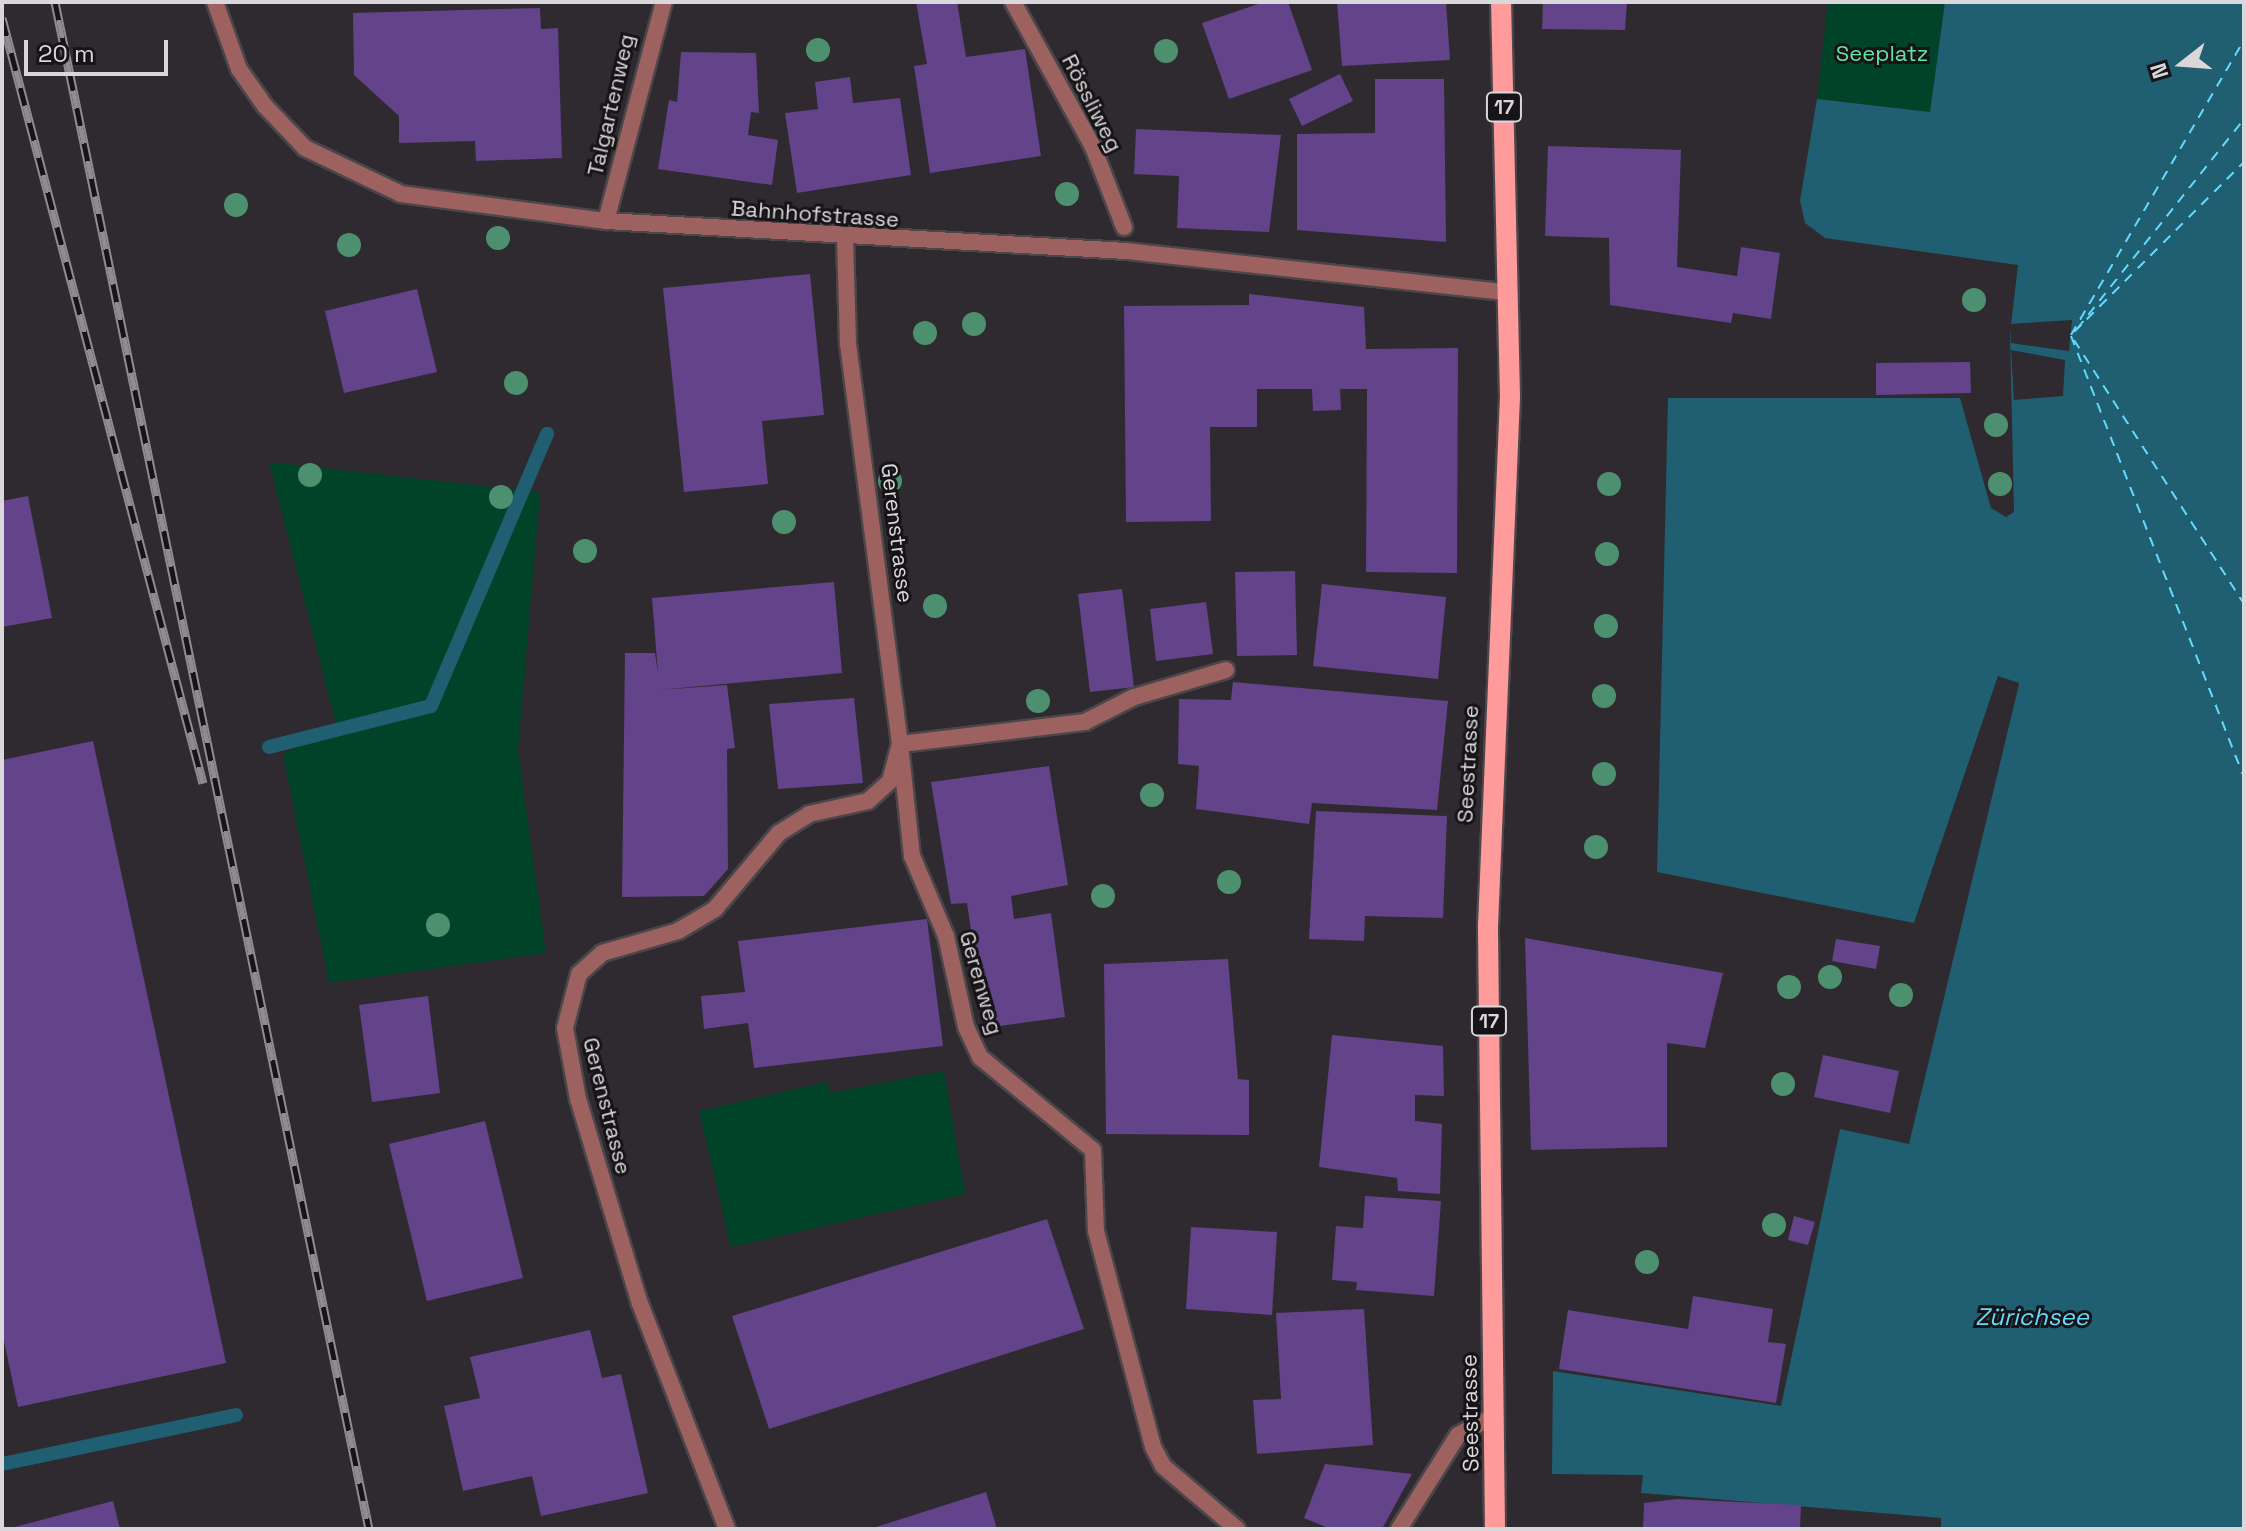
<!DOCTYPE html>
<meta charset="utf-8">
<style>
body{margin:0}
#map{position:relative;width:2246px;height:1531px;overflow:hidden;background:#2f2a2f;font-family:"Space Grotesk",sans-serif}
div>[style]{position:absolute}
[style*='--x']{left:calc(var(--x)*1px);top:calc(var(--y)*1px);width:calc(var(--w)*1px);rotate:calc(var(--a)*1deg)}
.green>*{inset:0;background:#014328}
.water>*{inset:0;background:#1f5f71}
.pier>*{inset:0;background:#2f2a2f}
.stream>*{height:14px;margin:-7px;padding:0 7px;transform-origin:7px;border-radius:7px;background:#1f5f71}
.ferry>*{height:2px;margin-top:-1px;transform-origin:0;background:repeating-linear-gradient(90deg,#64dafe 0 10px,transparent 0 18px)}
.building>*{inset:0;background:#63438a}
.roads{filter:drop-shadow(2px 0 #4a464a) drop-shadow(-2px 0 #4a464a) drop-shadow(0 2px #4a464a) drop-shadow(0 -2px #4a464a)}
.service>*{height:16px;margin:-8px;padding:0 8px;transform-origin:8px;border-radius:8px;background:#9d6160}
.minor>*{height:16px;margin:-8px;padding:0 8px;transform-origin:8px;border-radius:8px;background:#9d6160}
.primary>*{height:20px;margin:-10px;padding:0 10px;transform-origin:10px;border-radius:10px;background:#ff9b9a}
.rail>*{height:9px;margin-top:-4.5px;transform-origin:0;background:repeating-linear-gradient(90deg,#161416 0 18px,#8f8c8f 0 36px);box-sizing:border-box;border-block:2px solid #8f8c8f}
.trees>*{width:24px;height:24px;margin:-12px;border-radius:50%;background:#4d906f}
span{translate:-50% -50%;white-space:nowrap;text-align:center;line-height:1.15;-webkit-text-stroke:6px #161416;paint-order:stroke}
.shield-label span{padding:2px 6px;background:#161416;border:2px solid;border-radius:6px;-webkit-text-stroke-width:0}
.shield-label{font-size:20px;color:#dad7da;font-weight:700}
.park-label{font-size:22px;color:#65e3a3}
.street-label{font-size:22px;color:#dad7da}
.water-label{font-size:24px;color:#64dafe;font-style:italic}
.frame{position:absolute;inset:0;border:4px solid #dad7da;pointer-events:none}
.north{position:absolute;left:2142px;top:24px;width:80px;height:80px;-webkit-text-stroke:6px #161416;paint-order:stroke;rotate:253deg;font-size:22px;font-weight:700;line-height:32px;text-align:center;color:#dad7da}
.north::after{content:'';display:block;margin:auto;width:28px;height:36px;background:#dad7da;clip-path:polygon(50% 0,100% 100%,50% 72%,0 100%)}
.scale{position:absolute;left:24px;top:40px;width:144px;height:36px;box-sizing:border-box;border:4px solid #dad7da;border-top:0;padding-left:10px;font-size:24px;line-height:28px;white-space:nowrap;color:#dad7da;-webkit-text-stroke:6px #161416;paint-order:stroke}
</style>
<div id="map">
<div class="green">
<div style="clip-path:polygon(1828px 2px,1945px 2px,1930px 112px,1817px 99px)"></div>
<div style="clip-path:polygon(269px 462px,540px 492px,518px 751px,546px 953px,329px 983px,283px 754px,337px 728px)"></div>
<div style="clip-path:polygon(944px 1071px,965px 1194px,731px 1247px,699px 1111px,827px 1082px,830px 1093px)"></div>
</div>
<div class="water">
<div style="clip-path:polygon(1945px 2px,2244px 2px,2244px 1529px,1941px 1529px,1941px 1518px,1641px 1493px,1643px 1475px,1552px 1474px,1553px 1371px,1781px 1406px,1840px 1129px,1909px 1144px,2019px 684px,1998px 677px,1914px 923px,1657px 872px,1668px 398px,1960px 398px,1991px 508px,2006px 517px,2014px 512px,2010px 334px,2018px 265px,1825px 238px,1805px 223px,1800px 201px,1817px 99px,1930px 112px)"></div>
</div>
<div class="pier">
<div style="clip-path:polygon(2072px 320px,2069px 351px,2011px 343px,2010px 324px)"></div>
<div style="clip-path:polygon(2011px 350px,2065px 360px,2063px 396px,2014px 400px)"></div>
<div style="clip-path:polygon(1998px 676px,2019px 683px,1955px 931px,2014px 686px,2000px 681px,1914px 923px)"></div>
</div>
<div class="stream">
<div style="--x:269;--y:747;--w:167;--a:-14.2"></div>
<div style="--x:431;--y:706;--w:296;--a:-66.9"></div>
<div style="--x:2;--y:1464;--w:239;--a:-11.8"></div>
</div>
<div class="ferry">
<div style="--x:2077;--y:329;--w:268;--a:-51.5"></div>
<div style="--x:2074;--y:332;--w:240;--a:-45"></div>
<div style="--x:2071;--y:335;--w:342;--a:-59.6"></div>
<div style="--x:2071;--y:336;--w:475;--a:68.6"></div>
<div style="--x:2074;--y:340;--w:314;--a:57.2"></div>
</div>
<div class="building">
<div style="clip-path:polygon(916px 2px,957px 2px,966px 57px,1025px 49px,1041px 156px,930px 173px,914px 66px,927px 64px)"></div>
<div style="clip-path:polygon(1264px 2px,1288px 2px,1312px 70px,1229px 99px,1202px 23px)"></div>
<div style="clip-path:polygon(1337px 2px,1446px 2px,1450px 60px,1342px 66px)"></div>
<div style="clip-path:polygon(1543px 2px,1627px 2px,1625px 30px,1542px 29px)"></div>
<div style="clip-path:polygon(540px 8px,541px 29px,558px 28px,562px 158px,476px 161px,475px 141px,399px 143px,399px 116px,354px 75px,353px 13px)"></div>
<div style="clip-path:polygon(681px 52px,756px 53px,759px 113px,751px 112px,748px 135px,778px 140px,772px 185px,658px 169px,669px 100px,677px 102px)"></div>
<div style="clip-path:polygon(1340px 74px,1353px 101px,1302px 126px,1289px 99px)"></div>
<div style="clip-path:polygon(850px 77px,853px 103px,900px 98px,911px 175px,797px 193px,785px 113px,818px 109px,815px 82px)"></div>
<div style="clip-path:polygon(1375px 79px,1444px 79px,1446px 242px,1297px 230px,1297px 134px,1375px 133px)"></div>
<div style="clip-path:polygon(1136px 129px,1281px 135px,1269px 232px,1177px 228px,1179px 176px,1134px 174px)"></div>
<div style="clip-path:polygon(1548px 146px,1681px 150px,1677px 267px,1737px 276px,1741px 247px,1780px 253px,1771px 319px,1733px 313px,1731px 323px,1610px 305px,1609px 238px,1545px 236px)"></div>
<div style="clip-path:polygon(810px 274px,824px 415px,762px 421px,768px 484px,684px 492px,663px 288px)"></div>
<div style="clip-path:polygon(417px 289px,437px 372px,344px 393px,325px 311px)"></div>
<div style="clip-path:polygon(1249px 294px,1364px 307px,1366px 349px,1458px 348px,1457px 573px,1366px 572px,1367px 389px,1340px 389px,1341px 410px,1313px 411px,1312px 389px,1257px 389px,1257px 427px,1210px 427px,1211px 521px,1126px 522px,1124px 306px,1249px 305px)"></div>
<div style="clip-path:polygon(1970px 362px,1971px 393px,1876px 395px,1876px 363px)"></div>
<div style="clip-path:polygon(28px 496px,52px 618px,2px 627px,2px 501px)"></div>
<div style="clip-path:polygon(1295px 571px,1297px 655px,1237px 656px,1235px 572px)"></div>
<div style="clip-path:polygon(834px 582px,842px 673px,659px 690px,727px 685px,735px 748px,727px 749px,728px 869px,704px 896px,622px 897px,625px 653px,655px 653px,658px 673px,652px 598px)"></div>
<div style="clip-path:polygon(1322px 584px,1446px 597px,1438px 679px,1313px 666px)"></div>
<div style="clip-path:polygon(1122px 589px,1134px 687px,1090px 692px,1078px 594px)"></div>
<div style="clip-path:polygon(1206px 602px,1213px 654px,1156px 661px,1150px 609px)"></div>
<div style="clip-path:polygon(1233px 682px,1448px 701px,1437px 810px,1312px 803px,1309px 824px,1196px 809px,1199px 766px,1178px 764px,1179px 699px,1231px 700px)"></div>
<div style="clip-path:polygon(854px 698px,863px 783px,778px 789px,769px 704px)"></div>
<div style="clip-path:polygon(93px 741px,226px 1363px,18px 1407px,2px 1332px,2px 760px)"></div>
<div style="clip-path:polygon(1049px 766px,1068px 885px,1011px 896px,1014px 919px,1051px 913px,1065px 1017px,985px 1028px,967px 903px,951px 904px,931px 782px)"></div>
<div style="clip-path:polygon(1316px 811px,1447px 816px,1443px 918px,1365px 916px,1364px 941px,1309px 939px)"></div>
<div style="clip-path:polygon(927px 919px,943px 1046px,754px 1068px,748px 1023px,704px 1029px,701px 996px,745px 992px,738px 941px)"></div>
<div style="clip-path:polygon(1525px 938px,1723px 973px,1705px 1048px,1667px 1043px,1667px 1147px,1531px 1150px)"></div>
<div style="clip-path:polygon(1836px 939px,1880px 946px,1876px 969px,1832px 961px)"></div>
<div style="clip-path:polygon(1228px 959px,1238px 1079px,1249px 1080px,1249px 1135px,1106px 1134px,1104px 964px)"></div>
<div style="clip-path:polygon(428px 996px,440px 1093px,372px 1102px,359px 1005px)"></div>
<div style="clip-path:polygon(1332px 1035px,1443px 1046px,1444px 1096px,1415px 1095px,1415px 1121px,1442px 1124px,1440px 1194px,1398px 1191px,1397px 1178px,1319px 1167px)"></div>
<div style="clip-path:polygon(1823px 1055px,1899px 1071px,1890px 1113px,1814px 1097px)"></div>
<div style="clip-path:polygon(485px 1121px,523px 1278px,427px 1301px,389px 1144px)"></div>
<div style="clip-path:polygon(1365px 1196px,1441px 1201px,1434px 1296px,1356px 1290px,1357px 1282px,1332px 1280px,1336px 1226px,1363px 1228px)"></div>
<div style="clip-path:polygon(1794px 1216px,1815px 1222px,1808px 1245px,1788px 1240px)"></div>
<div style="clip-path:polygon(1047px 1219px,1084px 1329px,769px 1429px,732px 1316px)"></div>
<div style="clip-path:polygon(1191px 1227px,1277px 1232px,1272px 1315px,1186px 1309px)"></div>
<div style="clip-path:polygon(1693px 1296px,1773px 1309px,1768px 1342px,1786px 1344px,1776px 1403px,1559px 1369px,1568px 1310px,1688px 1329px)"></div>
<div style="clip-path:polygon(1364px 1309px,1373px 1445px,1257px 1454px,1253px 1400px,1281px 1399px,1276px 1313px)"></div>
<div style="clip-path:polygon(590px 1330px,602px 1378px,621px 1374px,648px 1493px,541px 1516px,532px 1476px,463px 1491px,444px 1406px,480px 1398px,470px 1357px)"></div>
<div style="clip-path:polygon(1325px 1464px,1412px 1474px,1382px 1529px,1331px 1529px,1304px 1518px)"></div>
<div style="clip-path:polygon(986px 1492px,997px 1529px,873px 1529px,873px 1528px)"></div>
<div style="clip-path:polygon(1677px 1499px,1801px 1505px,1800px 1529px,1643px 1529px,1644px 1503px)"></div>
<div style="clip-path:polygon(113px 1501px,120px 1529px,11px 1529px,11px 1528px)"></div>
</div>
<div class="roads">
<div class="service">
<div style="--x:1013;--y:2;--w:166;--a:61.1"></div>
<div style="--x:1093;--y:147;--w:86;--a:68.8"></div>
<div style="--x:1226;--y:670;--w:96;--a:163.6"></div>
<div style="--x:1134;--y:697;--w:55;--a:153"></div>
<div style="--x:1085;--y:722;--w:186;--a:173.2"></div>
<div style="--x:900;--y:744;--w:113;--a:83.9"></div>
<div style="--x:912;--y:856;--w:87;--a:67"></div>
<div style="--x:946;--y:936;--w:93;--a:77.6"></div>
<div style="--x:966;--y:1027;--w:33;--a:65"></div>
<div style="--x:980;--y:1057;--w:146;--a:39.5"></div>
<div style="--x:1093;--y:1150;--w:81;--a:87.9"></div>
<div style="--x:1096;--y:1231;--w:223;--a:75.2"></div>
<div style="--x:1153;--y:1447;--w:21;--a:62"></div>
<div style="--x:1163;--y:1466;--w:97;--a:40.4"></div>
</div>
<div class="minor">
<div style="--x:215;--y:2;--w:71;--a:70.3"></div>
<div style="--x:239;--y:69;--w:45;--a:54.9"></div>
<div style="--x:265;--y:106;--w:58;--a:46.4"></div>
<div style="--x:305;--y:148;--w:106;--a:25.6"></div>
<div style="--x:401;--y:194;--w:207;--a:7.5"></div>
<div style="--x:606;--y:221;--w:521;--a:3.3"></div>
<div style="--x:1126;--y:251;--w:382;--a:6.2"></div>
<div style="--x:606;--y:221;--w:227;--a:-75.2"></div>
<div style="--x:727;--y:1529;--w:241;--a:-111.1"></div>
<div style="--x:640;--y:1304;--w:214;--a:-106.8"></div>
<div style="--x:578;--y:1099;--w:72;--a:-100.4"></div>
<div style="--x:565;--y:1028;--w:56;--a:-75.5"></div>
<div style="--x:579;--y:974;--w:31;--a:-42"></div>
<div style="--x:602;--y:953;--w:79;--a:-16.1"></div>
<div style="--x:678;--y:931;--w:43;--a:-30.7"></div>
<div style="--x:715;--y:909;--w:99;--a:-49.9"></div>
<div style="--x:779;--y:833;--w:36;--a:-32"></div>
<div style="--x:809;--y:814;--w:60;--a:-12.4"></div>
<div style="--x:868;--y:801;--w:30;--a:-42"></div>
<div style="--x:890;--y:781;--w:38;--a:-75"></div>
<div style="--x:900;--y:744;--w:403;--a:-97.4"></div>
<div style="--x:848;--y:344;--w:105;--a:-91.6"></div>
<div style="--x:1399;--y:1529;--w:111;--a:-57.9"></div>
<div style="--x:1458;--y:1435;--w:40;--a:-28"></div>
</div>
<div class="primary">
<div style="--x:1495;--y:1529;--w:603;--a:-90.67"></div>
<div style="--x:1488;--y:926;--w:529;--a:-87.62"></div>
<div style="--x:1510;--y:397;--w:395;--a:-91.3"></div>
</div>
</div>
<div class="rail">
<div style="--x:55;--y:2;--w:1559;--a:78.38"></div>
<div style="--x:2;--y:18;--w:791;--a:75.28"></div>
</div>
<div class="trees">
<div style="left:818px;top:50px"></div>
<div style="left:1166px;top:51px"></div>
<div style="left:1067px;top:194px"></div>
<div style="left:236px;top:205px"></div>
<div style="left:498px;top:238px"></div>
<div style="left:349px;top:245px"></div>
<div style="left:1974px;top:300px"></div>
<div style="left:974px;top:324px"></div>
<div style="left:925px;top:333px"></div>
<div style="left:516px;top:383px"></div>
<div style="left:1996px;top:425px"></div>
<div style="left:310px;top:475px"></div>
<div style="left:890px;top:481px"></div>
<div style="left:1609px;top:484px"></div>
<div style="left:2000px;top:484px"></div>
<div style="left:501px;top:497px"></div>
<div style="left:784px;top:522px"></div>
<div style="left:585px;top:551px"></div>
<div style="left:1607px;top:554px"></div>
<div style="left:935px;top:606px"></div>
<div style="left:1606px;top:626px"></div>
<div style="left:1604px;top:696px"></div>
<div style="left:1038px;top:701px"></div>
<div style="left:1604px;top:774px"></div>
<div style="left:1152px;top:795px"></div>
<div style="left:1596px;top:847px"></div>
<div style="left:1229px;top:882px"></div>
<div style="left:1103px;top:896px"></div>
<div style="left:438px;top:925px"></div>
<div style="left:1830px;top:977px"></div>
<div style="left:1789px;top:987px"></div>
<div style="left:1901px;top:995px"></div>
<div style="left:1783px;top:1084px"></div>
<div style="left:1774px;top:1225px"></div>
<div style="left:1647px;top:1262px"></div>
</div>
<div class="shield-label">
<span style="left:1504px;top:107px">17</span>
<span style="left:1489px;top:1021px">17</span>
</div>
<div class="park-label">
<span style="left:1882px;top:54px">Seeplatz</span>
</div>
<div class="street-label">
<span style="left:1092px;top:103px;rotate:63deg">Rössliweg</span>
<span style="left:611px;top:105px;rotate:-77deg">Talgartenweg</span>
<span style="left:815px;top:214px;rotate:4deg">Bahnhofstrasse</span>
<span style="left:897px;top:533px;rotate:83deg">Gerenstrasse</span>
<span style="left:1468px;top:764px;rotate:-87deg">Seestrasse</span>
<span style="left:981px;top:983px;rotate:74deg">Gerenweg</span>
<span style="left:607px;top:1106px;rotate:76deg">Gerenstrasse</span>
<span style="left:1470px;top:1413px;rotate:-91deg">Seestrasse</span>
</div>
<div class="water-label">
<span style="left:2032px;top:1317px">Zürichsee</span>
</div>
<div class="frame"></div>
<div class="north">N</div>
<div class="scale">20 m</div>
</div>
